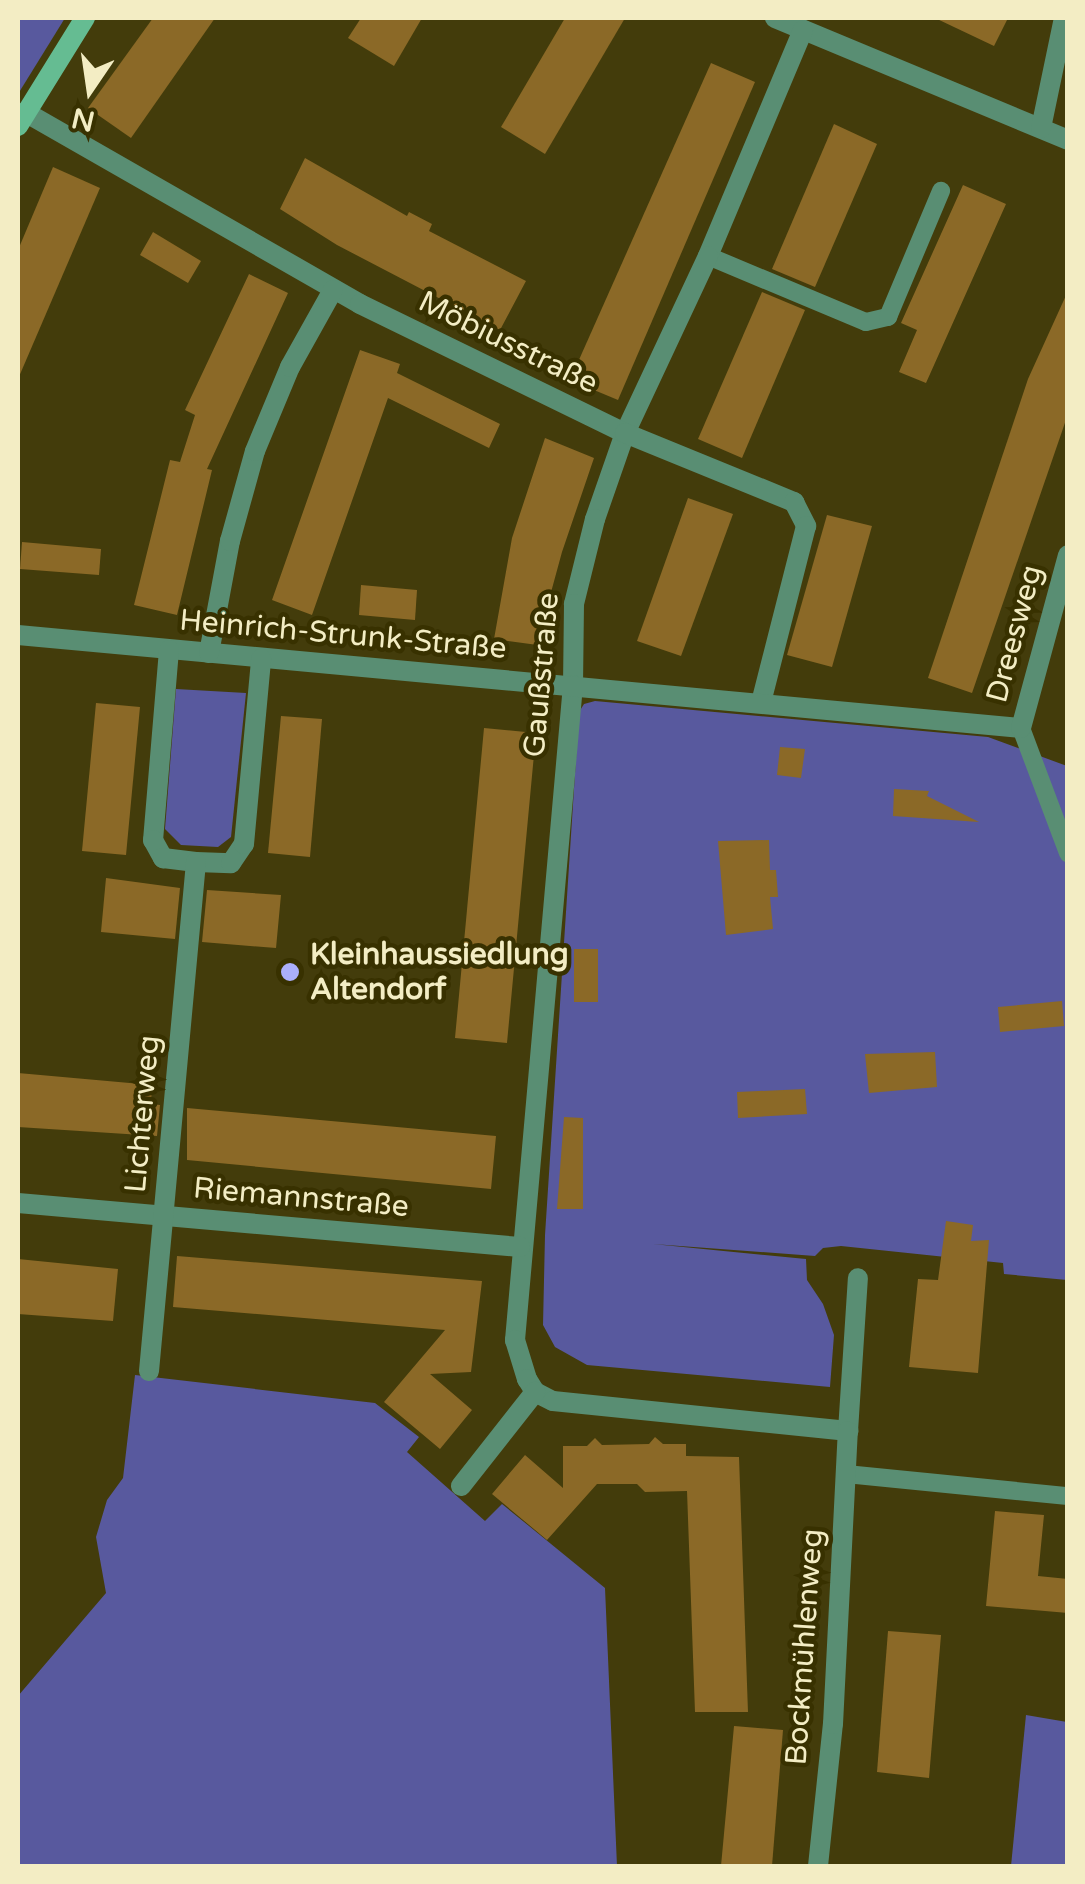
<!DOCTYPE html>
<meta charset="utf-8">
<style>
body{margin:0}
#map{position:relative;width:1085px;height:1884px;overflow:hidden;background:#433c0b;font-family:"Varela Round",sans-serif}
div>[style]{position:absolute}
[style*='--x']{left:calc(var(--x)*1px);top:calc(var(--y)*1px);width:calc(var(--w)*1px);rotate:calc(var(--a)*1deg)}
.green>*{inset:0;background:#58599e}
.building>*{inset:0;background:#8b6927}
.lane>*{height:18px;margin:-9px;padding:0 9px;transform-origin:9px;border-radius:9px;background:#598e73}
.street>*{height:20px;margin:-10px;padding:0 10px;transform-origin:10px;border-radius:10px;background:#598e73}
.secondary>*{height:20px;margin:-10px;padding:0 10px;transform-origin:10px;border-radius:10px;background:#65bc92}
.dots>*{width:28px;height:28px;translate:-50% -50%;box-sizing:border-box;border:5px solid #383100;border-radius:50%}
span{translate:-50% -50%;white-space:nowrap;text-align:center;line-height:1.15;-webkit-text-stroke:9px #383100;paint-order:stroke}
.street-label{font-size:30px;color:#f3edc4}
.poi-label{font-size:30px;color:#f3edc4;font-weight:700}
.left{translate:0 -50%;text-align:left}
.frame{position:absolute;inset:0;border:20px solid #f3edc4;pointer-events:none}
.north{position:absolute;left:40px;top:40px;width:100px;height:100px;-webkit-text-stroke:8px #383100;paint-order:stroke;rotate:193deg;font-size:28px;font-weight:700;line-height:40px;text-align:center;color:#f3edc4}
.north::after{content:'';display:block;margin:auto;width:35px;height:45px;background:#f3edc4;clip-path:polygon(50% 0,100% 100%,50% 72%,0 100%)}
</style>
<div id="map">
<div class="green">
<div style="clip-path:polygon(18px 18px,65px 18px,18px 94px)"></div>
<div style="clip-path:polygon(176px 689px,246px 693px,231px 837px,218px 847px,181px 845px,165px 829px)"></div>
<div style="clip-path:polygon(595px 701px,988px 737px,1067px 766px,1067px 1280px,1004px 1274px,1003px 1263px,841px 1246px,823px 1248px,815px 1256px,653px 1244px,806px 1259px,807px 1280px,823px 1304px,834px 1335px,830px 1387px,587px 1365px,555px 1347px,543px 1325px,545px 1235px,579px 712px,584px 704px)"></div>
<div style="clip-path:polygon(135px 1375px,375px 1403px,419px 1437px,407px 1452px,485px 1521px,502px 1504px,605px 1588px,617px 1866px,18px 1866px,18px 1696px,106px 1593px,96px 1537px,107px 1500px,123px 1478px)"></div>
<div style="clip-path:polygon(1026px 1715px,1067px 1722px,1067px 1866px,1011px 1866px)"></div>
</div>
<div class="building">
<div style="clip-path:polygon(153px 18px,215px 18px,131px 138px,88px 108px)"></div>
<div style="clip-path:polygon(361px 18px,422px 18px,394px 66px,348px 38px)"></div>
<div style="clip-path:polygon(565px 18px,625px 18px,545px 154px,501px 127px)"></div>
<div style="clip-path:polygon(935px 18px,1008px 18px,994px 46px)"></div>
<div style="clip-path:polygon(711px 63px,755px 82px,618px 400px,570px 380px)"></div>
<div style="clip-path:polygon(834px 124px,877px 144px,815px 287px,772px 269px)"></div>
<div style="clip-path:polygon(305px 158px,407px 216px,409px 212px,432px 224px,429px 231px,526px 281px,500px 330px,337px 245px,280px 209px)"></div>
<div style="clip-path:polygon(53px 167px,100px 188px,18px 379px,18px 250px)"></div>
<div style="clip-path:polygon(963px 185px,1006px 204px,926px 383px,899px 372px,917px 330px,901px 323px)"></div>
<div style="clip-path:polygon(153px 232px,201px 261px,188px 283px,140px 255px)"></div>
<div style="clip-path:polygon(249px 274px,288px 293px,207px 469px,212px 470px,177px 615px,134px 605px,170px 460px,180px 462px,195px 415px,185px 410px)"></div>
<div style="clip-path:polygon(1068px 291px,1068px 414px,972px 693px,928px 678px,1028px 379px)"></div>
<div style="clip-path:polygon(762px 292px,805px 310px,742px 458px,698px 439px)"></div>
<div style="clip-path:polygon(360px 350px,400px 364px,397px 373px,500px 424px,489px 448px,388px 398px,312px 615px,272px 600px)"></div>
<div style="clip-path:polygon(545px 438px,594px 458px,562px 552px,550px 596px,545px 646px,494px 639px,512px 538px)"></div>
<div style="clip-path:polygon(688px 498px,733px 514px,681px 656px,637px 641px)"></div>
<div style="clip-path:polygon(827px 515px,872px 526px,832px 667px,787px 655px)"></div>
<div style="clip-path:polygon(22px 542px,101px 549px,99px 575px,20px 569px)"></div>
<div style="clip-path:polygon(361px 585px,417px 590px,415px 620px,359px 615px)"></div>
<div style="clip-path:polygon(96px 703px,140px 707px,126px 855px,82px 851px)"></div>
<div style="clip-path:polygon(281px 716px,322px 719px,310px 857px,268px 853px)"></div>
<div style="clip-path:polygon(484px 728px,536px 733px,507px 1043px,455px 1038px)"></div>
<div style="clip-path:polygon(780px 747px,805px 749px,801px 778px,777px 775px)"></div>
<div style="clip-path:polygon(894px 789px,929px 791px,927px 796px,979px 822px,893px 816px)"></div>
<div style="clip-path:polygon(769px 840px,770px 870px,776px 870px,778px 897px,770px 897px,773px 929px,726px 935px,718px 841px)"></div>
<div style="clip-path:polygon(106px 878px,180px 888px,175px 939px,101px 932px)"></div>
<div style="clip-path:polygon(207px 890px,281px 895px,276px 948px,202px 942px)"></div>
<div style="clip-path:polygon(574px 949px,598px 949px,598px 1002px,574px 1002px)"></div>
<div style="clip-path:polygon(1062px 1001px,1064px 1026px,1000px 1032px,998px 1007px)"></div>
<div style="clip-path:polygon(935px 1052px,937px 1087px,869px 1093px,865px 1054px)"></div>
<div style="clip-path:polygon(18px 1073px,152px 1085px,151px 1104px,160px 1105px,157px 1136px,18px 1127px)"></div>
<div style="clip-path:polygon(805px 1089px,807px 1114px,738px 1118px,737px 1092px)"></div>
<div style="clip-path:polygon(187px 1108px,496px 1136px,491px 1189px,187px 1160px)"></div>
<div style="clip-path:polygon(564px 1117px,583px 1118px,583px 1209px,557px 1209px)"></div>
<div style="clip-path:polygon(946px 1221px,973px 1225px,971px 1241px,989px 1240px,978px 1373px,909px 1367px,918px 1279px,938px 1280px)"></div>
<div style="clip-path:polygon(177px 1256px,482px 1281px,471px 1372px,430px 1374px,472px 1410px,440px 1449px,384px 1402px,445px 1330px,173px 1307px)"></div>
<div style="clip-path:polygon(18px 1259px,118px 1269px,113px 1321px,18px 1314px)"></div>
<div style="clip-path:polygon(655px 1437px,663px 1444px,686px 1444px,686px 1456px,739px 1457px,748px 1712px,695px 1712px,687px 1491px,645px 1492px,637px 1484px,597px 1484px,547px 1540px,492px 1494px,525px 1455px,563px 1488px,563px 1446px,587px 1446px,595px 1438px,602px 1445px,649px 1444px)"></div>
<div style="clip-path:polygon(995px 1511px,1044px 1515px,1038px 1576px,1068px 1579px,1068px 1613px,986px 1606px)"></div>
<div style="clip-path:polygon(888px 1631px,941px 1635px,929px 1778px,877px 1772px)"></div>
<div style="clip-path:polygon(734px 1726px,783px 1730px,772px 1866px,721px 1866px)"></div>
</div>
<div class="lane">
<div style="--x:708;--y:256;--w:171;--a:22.7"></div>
<div style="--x:866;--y:322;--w:23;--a:-13"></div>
<div style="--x:888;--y:317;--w:137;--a:-67.2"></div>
<div style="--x:1021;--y:728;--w:134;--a:69.4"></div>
<div style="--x:846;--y:1474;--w:223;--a:5.7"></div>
</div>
<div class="street">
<div style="--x:775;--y:18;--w:317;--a:22.6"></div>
<div style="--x:803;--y:30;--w:245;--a:112.8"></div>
<div style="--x:708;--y:256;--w:195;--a:115.1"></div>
<div style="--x:625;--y:433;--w:91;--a:109.2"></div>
<div style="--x:595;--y:519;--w:88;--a:103.9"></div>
<div style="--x:574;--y:604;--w:81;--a:90.7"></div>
<div style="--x:573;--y:685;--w:658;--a:95.06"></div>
<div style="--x:515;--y:1340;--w:41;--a:72.9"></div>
<div style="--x:527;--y:1379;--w:15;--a:58"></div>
<div style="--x:535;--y:1392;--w:20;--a:27"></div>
<div style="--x:553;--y:1401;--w:297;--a:5.8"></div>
<div style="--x:848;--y:1431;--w:153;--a:-86.3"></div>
<div style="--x:25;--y:112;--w:386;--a:29.8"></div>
<div style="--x:360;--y:304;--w:295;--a:26"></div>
<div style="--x:625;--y:433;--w:183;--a:22.2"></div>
<div style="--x:794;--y:502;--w:27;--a:63"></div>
<div style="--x:806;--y:526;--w:182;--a:104.3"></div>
<div style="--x:1041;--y:128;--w:112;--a:-78.2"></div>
<div style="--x:18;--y:635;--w:1007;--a:5.3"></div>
<div style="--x:1021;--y:728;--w:179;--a:-74.8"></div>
<div style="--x:169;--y:650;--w:191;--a:94.8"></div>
<div style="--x:153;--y:840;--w:21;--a:61"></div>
<div style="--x:163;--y:858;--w:33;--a:7"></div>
<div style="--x:196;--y:862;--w:35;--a:2"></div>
<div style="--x:231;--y:863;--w:23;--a:-56"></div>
<div style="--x:244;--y:844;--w:186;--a:-84.7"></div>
<div style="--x:209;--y:653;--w:114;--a:-79.4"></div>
<div style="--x:230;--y:541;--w:93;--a:-74.5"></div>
<div style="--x:255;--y:451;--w:91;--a:-67.4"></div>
<div style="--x:290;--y:367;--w:88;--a:-60.8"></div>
<div style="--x:18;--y:1203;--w:504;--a:5.01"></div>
<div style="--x:149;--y:1371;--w:511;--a:-84.72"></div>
<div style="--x:461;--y:1486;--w:120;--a:-51.8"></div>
<div style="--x:818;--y:1866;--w:143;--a:-84"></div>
<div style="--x:833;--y:1724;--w:293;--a:-87.1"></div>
</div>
<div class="secondary">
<div style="--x:18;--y:126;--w:127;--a:-58.2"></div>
</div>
<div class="dots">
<div style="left:290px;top:972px;background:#abaffb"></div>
</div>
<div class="street-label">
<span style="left:508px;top:343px;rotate:26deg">Möbiusstraße</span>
<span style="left:1015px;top:634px;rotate:-75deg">Dreesweg</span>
<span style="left:343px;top:635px;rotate:5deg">Heinrich-Strunk-Straße</span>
<span style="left:542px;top:675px;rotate:-85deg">Gaußstraße</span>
<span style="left:143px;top:1114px;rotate:-85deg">Lichterweg</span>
<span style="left:301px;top:1198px;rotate:5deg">Riemannstraße</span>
<span style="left:805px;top:1647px;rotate:-86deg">Bockmühlenweg</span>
</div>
<div class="poi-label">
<span class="left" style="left:310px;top:972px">Kleinhaussiedlung<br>Altendorf</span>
</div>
<div class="frame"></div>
<div class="north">N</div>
</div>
